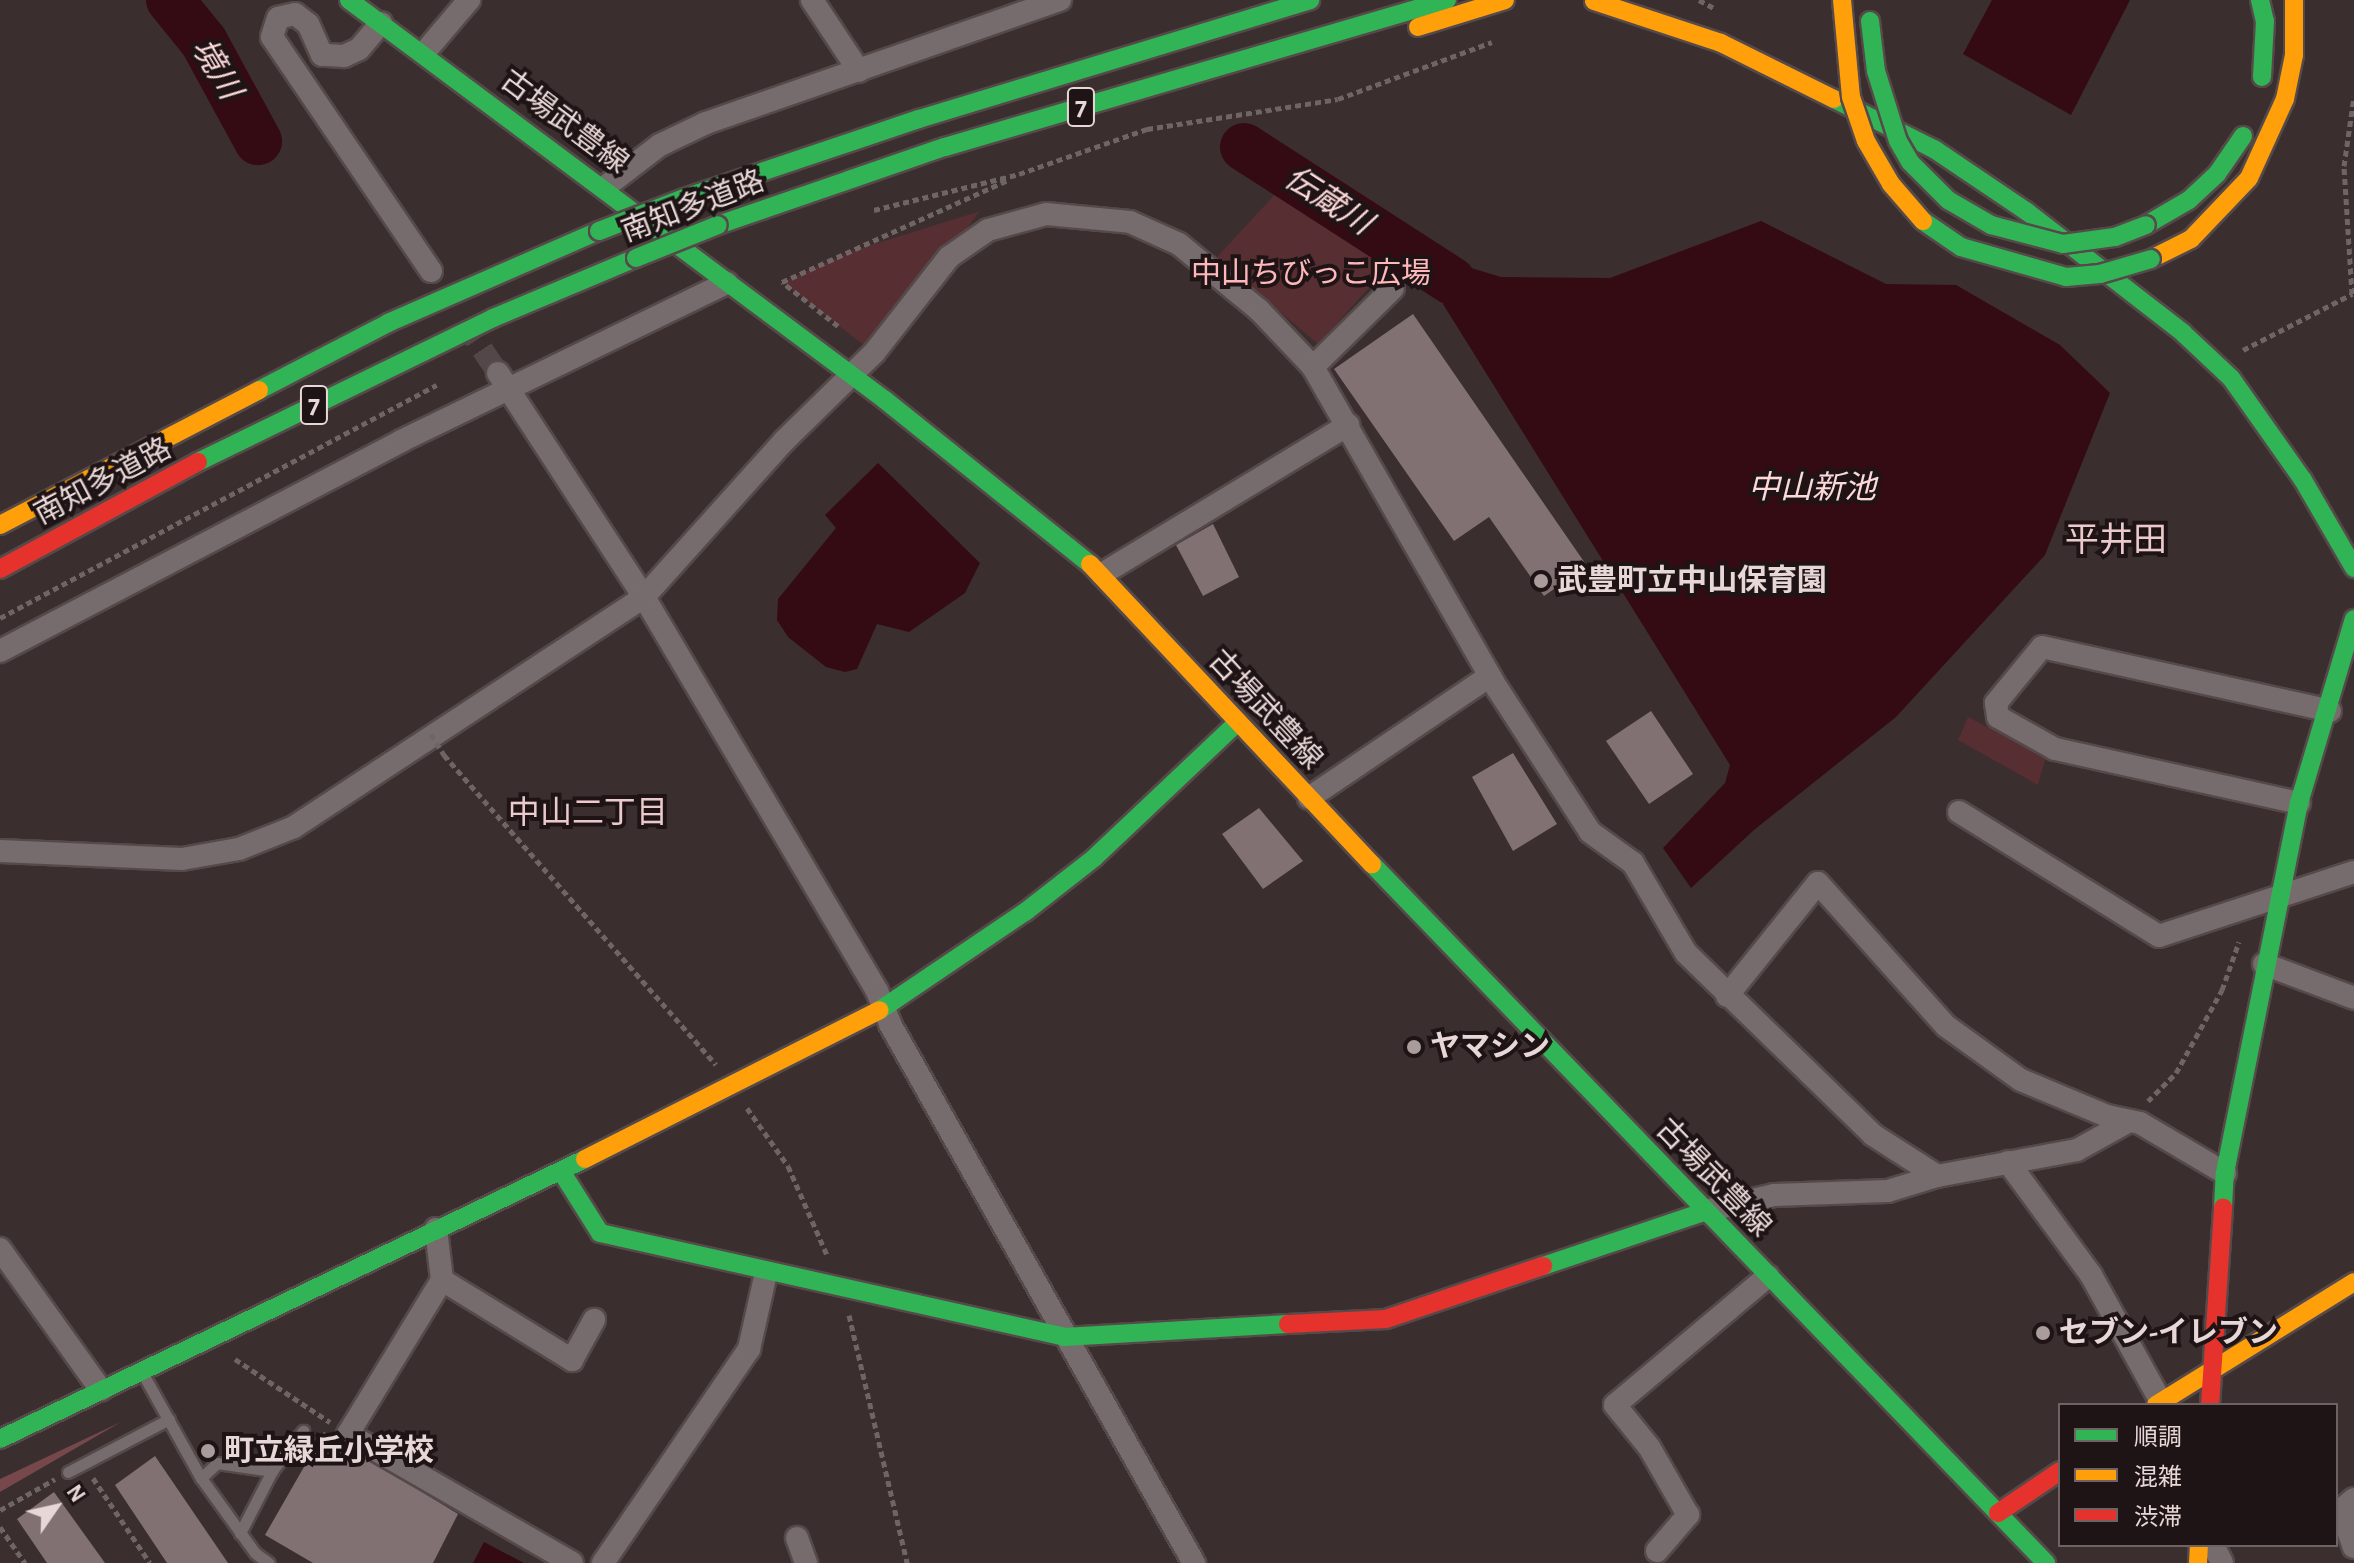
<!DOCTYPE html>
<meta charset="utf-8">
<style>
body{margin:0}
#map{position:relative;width:2354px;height:1563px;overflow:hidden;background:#3a2e2e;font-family:"Alegreya Sans","Noto Sans JP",sans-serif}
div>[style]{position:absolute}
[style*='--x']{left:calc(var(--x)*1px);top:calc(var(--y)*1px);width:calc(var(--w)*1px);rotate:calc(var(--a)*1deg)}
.green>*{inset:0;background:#572e31}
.forest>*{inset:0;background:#77484b}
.water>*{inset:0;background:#350b13}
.river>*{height:48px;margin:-24px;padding:0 24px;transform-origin:24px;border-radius:24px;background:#350b13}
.building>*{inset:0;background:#827172}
.street-tunnel>*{height:22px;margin-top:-11px;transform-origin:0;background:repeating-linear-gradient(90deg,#544747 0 22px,transparent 0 33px)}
.path>*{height:5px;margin-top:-2.5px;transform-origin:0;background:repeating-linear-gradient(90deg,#706565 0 6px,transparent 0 10px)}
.roads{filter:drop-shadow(2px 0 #55494a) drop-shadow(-2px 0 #55494a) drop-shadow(0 2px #55494a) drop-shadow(0 -2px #55494a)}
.lane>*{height:11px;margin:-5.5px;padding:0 5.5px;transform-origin:5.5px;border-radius:5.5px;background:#776c6d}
.street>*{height:22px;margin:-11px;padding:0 11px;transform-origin:11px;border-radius:11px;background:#776c6d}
.fast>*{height:18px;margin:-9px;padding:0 9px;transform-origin:9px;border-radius:9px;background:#30b455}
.slow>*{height:18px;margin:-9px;padding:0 9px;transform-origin:9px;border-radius:9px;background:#ff9f0a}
.jam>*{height:18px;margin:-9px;padding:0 9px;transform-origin:9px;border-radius:9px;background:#e5322d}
.path-bridge>*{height:5px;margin-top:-2.5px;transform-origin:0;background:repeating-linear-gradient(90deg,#706565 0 6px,transparent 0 10px)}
.bridges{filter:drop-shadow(2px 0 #55494a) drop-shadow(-2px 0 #55494a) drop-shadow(0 2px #55494a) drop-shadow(0 -2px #55494a)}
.fast-bridge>*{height:18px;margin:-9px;padding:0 9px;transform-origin:9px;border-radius:9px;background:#30b455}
.slow-bridge>*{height:18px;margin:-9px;padding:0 9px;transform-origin:9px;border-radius:9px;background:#ff9f0a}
.dots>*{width:22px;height:22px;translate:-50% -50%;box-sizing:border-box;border:4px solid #1f1415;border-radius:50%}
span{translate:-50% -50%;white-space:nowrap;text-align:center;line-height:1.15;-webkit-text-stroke:8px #1f1415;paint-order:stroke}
.shield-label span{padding:2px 6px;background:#1f1415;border:2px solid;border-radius:6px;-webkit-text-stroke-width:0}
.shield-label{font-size:28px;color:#e8d7d7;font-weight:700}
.street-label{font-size:30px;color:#e8d7d7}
.park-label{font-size:30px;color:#feb8bc}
.poi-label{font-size:30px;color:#e8d7d7;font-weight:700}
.left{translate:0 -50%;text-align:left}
.water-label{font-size:32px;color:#fcd8d9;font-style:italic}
.neighbourhood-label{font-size:32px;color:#ebcacb}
.quarter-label{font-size:34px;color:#ebcacb}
.legend{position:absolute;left:2058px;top:1403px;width:280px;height:144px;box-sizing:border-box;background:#1f1415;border:2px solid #6f6263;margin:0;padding:10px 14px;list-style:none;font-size:24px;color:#e8d7d7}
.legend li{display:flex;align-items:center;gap:16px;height:40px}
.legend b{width:40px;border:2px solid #6f6263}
.north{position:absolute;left:16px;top:1467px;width:80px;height:80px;-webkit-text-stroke:6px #1f1415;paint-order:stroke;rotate:56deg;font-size:22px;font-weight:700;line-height:32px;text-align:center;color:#e8d7d7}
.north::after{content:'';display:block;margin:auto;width:28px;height:36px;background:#e8d7d7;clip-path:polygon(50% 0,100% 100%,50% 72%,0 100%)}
</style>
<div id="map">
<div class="green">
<div style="clip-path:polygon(1278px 191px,1387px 268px,1318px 344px,1216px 258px)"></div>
<div style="clip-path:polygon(980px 211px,874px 353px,782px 282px,849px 252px)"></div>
<div style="clip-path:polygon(1968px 717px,2046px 757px,2038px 785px,1958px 740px)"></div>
</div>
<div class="forest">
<div style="clip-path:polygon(121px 1422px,0 1492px,0 1479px)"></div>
</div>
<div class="water">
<div style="clip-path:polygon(1992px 0,2130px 0,2071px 115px,1963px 54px)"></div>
<div style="clip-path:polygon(1761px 221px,1886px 284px,1956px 285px,2060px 345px,2110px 393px,2045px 555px,1896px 717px,1754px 830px,1691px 888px,1663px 848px,1725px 783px,1730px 765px,1443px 304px,1458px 264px,1501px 277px,1610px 278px)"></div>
<div style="clip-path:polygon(878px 463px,980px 563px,965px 593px,909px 632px,877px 624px,857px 669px,845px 672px,826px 667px,788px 637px,777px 620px,778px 599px,836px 528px,825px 515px)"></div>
<div style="clip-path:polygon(484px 1542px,524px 1563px,473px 1563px)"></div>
</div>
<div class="river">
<div style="--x:170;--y:0;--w:54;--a:51"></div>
<div style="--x:204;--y:42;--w:113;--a:61.4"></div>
<div style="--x:1244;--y:147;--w:247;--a:32.8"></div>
</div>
<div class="building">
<div style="clip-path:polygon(1413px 314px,1587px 566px,1544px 596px,1489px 517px,1454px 541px,1334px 369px)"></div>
<div style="clip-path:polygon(1213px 524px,1239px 577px,1203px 596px,1176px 545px)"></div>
<div style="clip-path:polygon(1651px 711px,1693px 774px,1649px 804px,1606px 741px)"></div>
<div style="clip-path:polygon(1513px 753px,1557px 824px,1513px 851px,1472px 777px)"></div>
<div style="clip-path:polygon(1259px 808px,1303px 861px,1263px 889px,1222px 834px)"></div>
<div style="clip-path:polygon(324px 1432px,458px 1514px,433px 1563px,313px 1563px,265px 1535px)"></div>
<div style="clip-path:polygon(155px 1456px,228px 1563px,167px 1563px,115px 1485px)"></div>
<div style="clip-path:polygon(54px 1492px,105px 1563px,47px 1563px,17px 1519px)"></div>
</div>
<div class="street-tunnel">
<div style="--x:464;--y:322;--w:61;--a:56.3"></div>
</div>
<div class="path">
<div style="--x:1699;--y:0;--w:19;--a:28"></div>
<div style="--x:874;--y:210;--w:149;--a:-13.9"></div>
<div style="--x:1019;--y:174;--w:136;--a:-19.4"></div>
<div style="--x:1147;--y:129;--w:193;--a:-8.9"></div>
<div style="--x:1338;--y:99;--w:164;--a:-20.3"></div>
<div style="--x:838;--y:326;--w:71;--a:-141.8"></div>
<div style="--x:782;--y:282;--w:248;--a:-24.3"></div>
<div style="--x:2243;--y:350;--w:123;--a:-27.2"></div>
<div style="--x:2352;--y:294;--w:128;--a:-93.6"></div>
<div style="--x:2344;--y:166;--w:70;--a:-81.8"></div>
<div style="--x:0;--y:618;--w:495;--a:-28.1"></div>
<div style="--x:444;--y:755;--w:412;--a:48.7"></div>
<div style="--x:2148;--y:1101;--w:40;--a:-45"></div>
<div style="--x:2176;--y:1073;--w:95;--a:-61"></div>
<div style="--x:2222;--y:990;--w:51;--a:-70.5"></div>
<div style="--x:747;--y:1108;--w:71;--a:54.7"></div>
<div style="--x:788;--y:1166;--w:99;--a:66.3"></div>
<div style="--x:849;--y:1315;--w:255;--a:76.8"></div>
<div style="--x:235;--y:1359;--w:114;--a:33.6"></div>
<div style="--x:93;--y:1478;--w:102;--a:56.2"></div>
<div style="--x:0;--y:1510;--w:63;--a:-29.4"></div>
<div style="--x:0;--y:1527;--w:44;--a:55.2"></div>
</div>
<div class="roads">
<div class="lane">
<div style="--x:143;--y:1374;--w:119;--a:60.9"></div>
<div style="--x:201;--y:1478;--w:92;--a:54.2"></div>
<div style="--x:255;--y:1553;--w:17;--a:36"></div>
<div style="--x:272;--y:1471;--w:51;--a:-52.2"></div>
<div style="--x:68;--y:1472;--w:114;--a:-27.7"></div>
<div style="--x:201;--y:1478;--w:22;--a:-43"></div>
<div style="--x:217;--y:1463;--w:56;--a:8.3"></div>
<div style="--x:272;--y:1471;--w:70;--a:117.3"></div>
</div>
<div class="street">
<div style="--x:812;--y:0;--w:85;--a:56.5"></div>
<div style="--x:381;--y:23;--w:34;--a:130"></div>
<div style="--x:359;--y:49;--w:17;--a:155"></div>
<div style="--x:344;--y:56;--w:22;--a:-177"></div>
<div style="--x:322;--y:55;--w:34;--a:-114"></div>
<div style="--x:308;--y:24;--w:16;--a:-142"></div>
<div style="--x:295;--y:14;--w:17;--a:167"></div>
<div style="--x:278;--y:18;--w:20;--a:108"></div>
<div style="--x:272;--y:37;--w:283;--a:55.8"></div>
<div style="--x:424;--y:53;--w:70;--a:-49.7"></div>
<div style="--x:605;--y:187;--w:69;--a:-37.4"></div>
<div style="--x:660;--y:145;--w:51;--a:-25.6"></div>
<div style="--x:706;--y:123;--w:375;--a:-19.2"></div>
<div style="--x:1313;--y:367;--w:112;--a:-44.6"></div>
<div style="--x:498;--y:373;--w:267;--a:56.9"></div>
<div style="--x:644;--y:597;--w:458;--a:59.4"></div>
<div style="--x:877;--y:991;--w:35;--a:68"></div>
<div style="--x:890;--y:1024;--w:619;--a:60.58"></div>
<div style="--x:1102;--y:574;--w:288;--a:-31.2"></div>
<div style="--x:0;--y:651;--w:453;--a:-27.6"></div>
<div style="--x:401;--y:441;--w:362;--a:-25.9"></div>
<div style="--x:1309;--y:798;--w:218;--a:-34"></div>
<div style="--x:2299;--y:803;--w:250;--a:-167.5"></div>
<div style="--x:2055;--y:749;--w:65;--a:-150.7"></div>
<div style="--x:1998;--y:717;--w:14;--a:-98"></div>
<div style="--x:1996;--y:703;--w:72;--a:-50.6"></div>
<div style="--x:2042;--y:647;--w:295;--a:12.5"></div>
<div style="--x:1959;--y:812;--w:235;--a:31.8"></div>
<div style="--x:2159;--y:936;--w:205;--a:-18.2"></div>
<div style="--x:0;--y:851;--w:182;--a:2.5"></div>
<div style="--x:182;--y:859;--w:58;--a:-10"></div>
<div style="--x:239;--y:849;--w:59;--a:-21.8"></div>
<div style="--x:294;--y:827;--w:419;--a:-33.3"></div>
<div style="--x:644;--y:597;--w:210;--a:-48.1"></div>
<div style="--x:784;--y:441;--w:126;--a:-44.4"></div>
<div style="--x:874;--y:353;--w:122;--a:-52"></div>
<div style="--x:949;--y:257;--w:47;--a:-34.7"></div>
<div style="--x:988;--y:230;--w:60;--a:-15.4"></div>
<div style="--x:1046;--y:214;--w:84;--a:5.4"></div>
<div style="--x:1130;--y:222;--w:54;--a:24.2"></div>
<div style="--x:1179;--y:244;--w:104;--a:39.5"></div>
<div style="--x:1259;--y:310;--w:79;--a:46.5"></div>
<div style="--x:1313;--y:367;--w:370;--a:60.2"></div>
<div style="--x:1497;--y:688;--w:171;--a:57.1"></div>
<div style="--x:1590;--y:832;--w:53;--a:35.8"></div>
<div style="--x:1633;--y:863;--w:104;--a:59.5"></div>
<div style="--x:1686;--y:953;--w:261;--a:44.2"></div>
<div style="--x:1873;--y:1135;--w:76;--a:32.6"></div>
<div style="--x:2264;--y:964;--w:96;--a:20.7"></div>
<div style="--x:1727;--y:996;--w:145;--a:-51.2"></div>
<div style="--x:1818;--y:883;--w:192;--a:48.2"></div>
<div style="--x:1946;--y:1026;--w:92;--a:35.8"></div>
<div style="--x:2021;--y:1080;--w:93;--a:22.7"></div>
<div style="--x:2107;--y:1116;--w:34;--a:12"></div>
<div style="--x:2140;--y:1123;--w:99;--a:30.5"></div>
<div style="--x:2008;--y:1162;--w:140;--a:53.7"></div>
<div style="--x:2091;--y:1275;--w:145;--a:61.1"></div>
<div style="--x:1706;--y:1211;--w:70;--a:-13.2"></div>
<div style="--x:1774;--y:1195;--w:114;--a:-2"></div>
<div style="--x:1888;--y:1191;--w:51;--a:-17"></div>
<div style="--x:1937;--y:1176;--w:142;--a:-10.5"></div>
<div style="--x:2077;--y:1150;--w:60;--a:-29.1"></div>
<div style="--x:436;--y:1229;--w:51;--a:83.3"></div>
<div style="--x:442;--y:1280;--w:180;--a:121.4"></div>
<div style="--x:348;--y:1434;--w:258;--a:29.9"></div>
<div style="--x:0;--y:1249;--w:173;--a:54.4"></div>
<div style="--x:442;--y:1280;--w:153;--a:31.6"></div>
<div style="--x:572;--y:1360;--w:46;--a:-61.2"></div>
<div style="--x:2354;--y:1499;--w:17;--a:140"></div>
<div style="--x:2341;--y:1510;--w:39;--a:71"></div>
<div style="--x:797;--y:1538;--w:27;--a:70"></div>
<div style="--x:2213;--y:1545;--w:20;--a:63"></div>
<div style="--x:1657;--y:1551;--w:48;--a:-49.3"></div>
<div style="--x:1688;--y:1515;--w:78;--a:-119.8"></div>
<div style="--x:1649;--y:1447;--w:54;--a:-129"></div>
<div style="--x:1615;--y:1405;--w:200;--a:-40.1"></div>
<div style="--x:603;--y:1563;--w:259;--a:-55.7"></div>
<div style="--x:749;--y:1349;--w:78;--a:-77.4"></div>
</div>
<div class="fast">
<div style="--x:349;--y:0;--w:669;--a:36.73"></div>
<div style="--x:885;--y:400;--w:263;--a:38.7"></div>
<div style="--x:2260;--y:0;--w:22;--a:77"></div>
<div style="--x:2265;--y:21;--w:56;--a:93.1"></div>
<div style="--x:1834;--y:99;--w:112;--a:26.6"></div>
<div style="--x:1934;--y:149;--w:111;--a:34"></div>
<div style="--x:2026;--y:211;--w:199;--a:37.8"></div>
<div style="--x:2183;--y:333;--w:66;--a:43.2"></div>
<div style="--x:2231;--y:378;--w:125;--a:54.8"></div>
<div style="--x:2303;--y:480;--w:102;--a:59.9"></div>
<div style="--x:684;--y:198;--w:248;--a:-18.6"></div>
<div style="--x:919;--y:119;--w:409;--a:-16.9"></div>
<div style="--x:718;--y:225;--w:240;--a:-19"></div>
<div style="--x:945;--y:147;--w:523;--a:-16.32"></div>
<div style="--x:2146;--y:225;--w:50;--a:-30.2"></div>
<div style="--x:2189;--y:200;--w:38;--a:-43"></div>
<div style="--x:2217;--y:174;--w:46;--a:-55.6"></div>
<div style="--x:259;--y:390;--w:145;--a:-27.4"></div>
<div style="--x:388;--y:323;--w:230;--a:-23.6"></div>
<div style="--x:198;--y:462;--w:328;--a:-26"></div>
<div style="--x:493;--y:318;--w:155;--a:-22.8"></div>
<div style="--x:1372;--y:864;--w:971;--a:46.04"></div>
<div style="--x:880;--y:1010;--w:175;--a:-34.1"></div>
<div style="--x:1025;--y:912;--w:88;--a:-38"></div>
<div style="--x:1094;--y:858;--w:198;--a:-43.4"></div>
<div style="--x:561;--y:1171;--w:73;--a:57.8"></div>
<div style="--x:600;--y:1233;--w:476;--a:12.6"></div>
<div style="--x:1064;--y:1337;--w:224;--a:-3.3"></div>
<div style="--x:2223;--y:1207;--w:34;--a:-87"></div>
<div style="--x:2225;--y:1173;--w:377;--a:-78.7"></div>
<div style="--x:2299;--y:803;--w:192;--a:-73.4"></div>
<div style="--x:1543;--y:1266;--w:172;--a:-18.6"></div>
<div style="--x:0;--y:1439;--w:649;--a:-25.58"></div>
</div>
<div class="slow">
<div style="--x:1594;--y:1;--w:134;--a:18.3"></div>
<div style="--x:1721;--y:43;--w:126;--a:26.4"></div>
<div style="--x:1418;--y:27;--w:91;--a:-17.2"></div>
<div style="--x:2151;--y:259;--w:45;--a:-26.6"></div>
<div style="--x:2191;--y:239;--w:84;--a:-46.4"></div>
<div style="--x:2249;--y:178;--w:87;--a:-65.5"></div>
<div style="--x:2285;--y:99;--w:45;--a:-78.4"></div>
<div style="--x:2294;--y:55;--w:55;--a:-90"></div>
<div style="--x:0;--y:525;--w:292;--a:-27.5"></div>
<div style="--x:1090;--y:564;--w:412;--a:46.8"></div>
<div style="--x:585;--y:1159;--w:330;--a:-26.8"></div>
<div style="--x:2156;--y:1405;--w:233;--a:-31.8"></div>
<div style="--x:2198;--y:1563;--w:18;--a:-87"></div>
</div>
<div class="jam">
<div style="--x:0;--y:569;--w:225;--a:-28.4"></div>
<div style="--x:1288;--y:1324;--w:98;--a:-2.9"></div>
<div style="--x:1386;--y:1319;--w:166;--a:-18.7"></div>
<div style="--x:2210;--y:1405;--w:198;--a:-86.2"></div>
<div style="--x:1998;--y:1513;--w:75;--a:-34.1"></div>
</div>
</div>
<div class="path-bridge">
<div style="--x:431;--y:734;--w:25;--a:58"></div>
</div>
<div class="bridges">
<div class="fast-bridge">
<div style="--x:1870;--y:21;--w:50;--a:83.2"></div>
<div style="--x:1876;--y:71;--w:73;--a:72.6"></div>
<div style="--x:1898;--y:141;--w:24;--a:60"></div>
<div style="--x:1910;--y:162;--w:54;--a:45"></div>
<div style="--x:1948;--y:200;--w:50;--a:30.2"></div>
<div style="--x:1991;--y:225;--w:74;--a:14.8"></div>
<div style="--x:2063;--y:244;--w:52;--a:-7.7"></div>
<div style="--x:2115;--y:237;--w:33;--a:-21"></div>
<div style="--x:1923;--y:221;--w:46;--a:34.4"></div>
<div style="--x:1961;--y:247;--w:109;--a:15.9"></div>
<div style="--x:2066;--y:277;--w:34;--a:-5"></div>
<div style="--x:2100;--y:274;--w:53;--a:-16.4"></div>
<div style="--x:599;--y:231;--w:91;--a:-21.2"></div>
<div style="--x:636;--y:258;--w:88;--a:-21.9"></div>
</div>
<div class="slow-bridge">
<div style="--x:1842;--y:0;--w:97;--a:84.7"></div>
<div style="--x:1851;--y:97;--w:46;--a:71.2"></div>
<div style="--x:1866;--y:141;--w:50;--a:59.8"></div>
<div style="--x:1891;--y:184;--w:49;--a:49.1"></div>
</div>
</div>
<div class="dots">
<div style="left:1541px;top:581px;background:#ab9c9c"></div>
<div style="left:1414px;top:1047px;background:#ab9c9c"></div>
<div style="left:2043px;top:1333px;background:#ab9c9c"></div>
<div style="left:208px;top:1451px;background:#ab9c9c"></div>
</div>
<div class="shield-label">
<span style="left:1081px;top:107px">7</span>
<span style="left:314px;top:405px">7</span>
</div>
<div class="street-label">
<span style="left:564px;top:122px;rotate:37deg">古場武豊線</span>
<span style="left:693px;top:207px;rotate:-21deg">南知多道路</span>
<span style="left:103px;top:482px;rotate:-28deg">南知多道路</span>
<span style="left:1265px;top:710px;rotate:47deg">古場武豊線</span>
<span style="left:1713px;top:1178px;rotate:46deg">古場武豊線</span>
</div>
<div class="park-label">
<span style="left:1311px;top:274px">中山ちびっこ広場</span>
</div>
<div class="poi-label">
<span class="left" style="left:1557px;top:581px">武豊町立中山保育園</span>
<span class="left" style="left:1430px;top:1047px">ヤマシン</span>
<span class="left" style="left:2059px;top:1333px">セブン-イレブン</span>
<span class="left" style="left:224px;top:1451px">町立緑丘小学校</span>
</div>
<div class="water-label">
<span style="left:216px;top:69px;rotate:59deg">境川</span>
<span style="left:1328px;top:201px;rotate:33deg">伝蔵川</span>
<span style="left:1812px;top:488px">中山新池</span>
</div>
<div class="neighbourhood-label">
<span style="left:588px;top:813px">中山二丁目</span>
</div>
<div class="quarter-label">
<span style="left:2116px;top:542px">平井田</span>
</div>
<ul class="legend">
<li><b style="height:10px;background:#30b455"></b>順調</li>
<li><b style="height:10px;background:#ff9f0a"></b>混雑</li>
<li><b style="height:10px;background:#e5322d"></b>渋滞</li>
</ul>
<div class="north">N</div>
</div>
